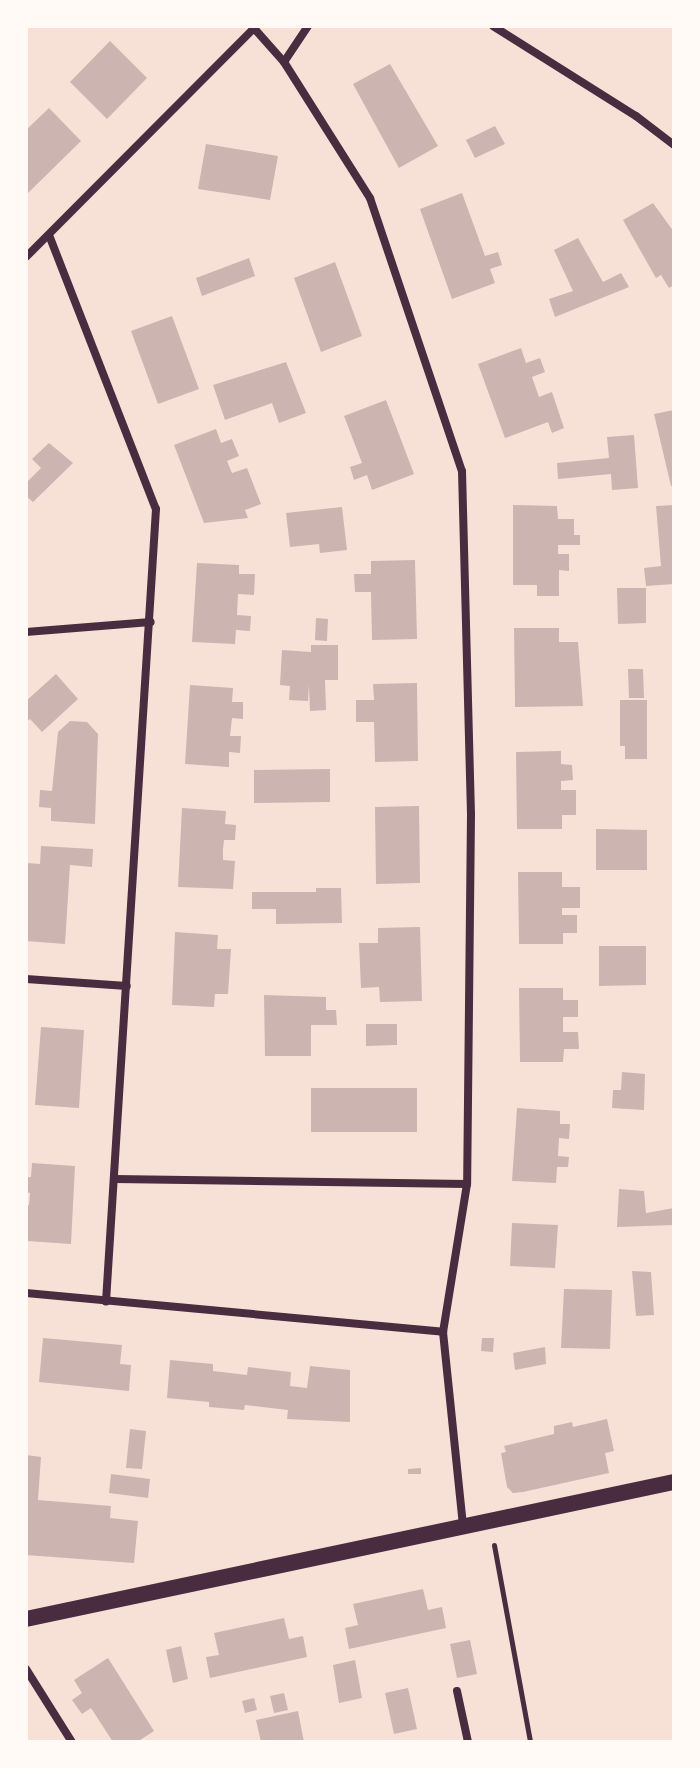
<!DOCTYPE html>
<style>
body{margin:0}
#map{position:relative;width:700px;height:1768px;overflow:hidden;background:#f7e1d7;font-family:"DejaVu Sans",sans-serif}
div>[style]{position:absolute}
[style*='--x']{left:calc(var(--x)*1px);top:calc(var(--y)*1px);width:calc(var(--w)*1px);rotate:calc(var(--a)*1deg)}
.building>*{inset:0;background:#ccb4b1}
.path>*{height:5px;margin:-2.5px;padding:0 2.5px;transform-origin:2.5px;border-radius:2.5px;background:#4a2c40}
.minor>*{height:8px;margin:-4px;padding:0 4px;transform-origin:4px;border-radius:4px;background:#4a2c40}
.secondary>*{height:16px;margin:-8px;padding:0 8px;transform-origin:8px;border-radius:8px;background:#4a2c40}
span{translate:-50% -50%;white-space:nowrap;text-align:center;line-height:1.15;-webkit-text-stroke:8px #fffaf5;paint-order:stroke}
.frame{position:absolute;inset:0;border:28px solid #fffaf5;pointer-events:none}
</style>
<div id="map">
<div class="building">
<div style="clip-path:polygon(110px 41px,147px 78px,107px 119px,70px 82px)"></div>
<div style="clip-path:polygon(390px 64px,438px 146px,399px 168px,353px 84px)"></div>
<div style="clip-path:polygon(49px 108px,81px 141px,26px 195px,26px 130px)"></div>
<div style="clip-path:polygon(495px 126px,505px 144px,475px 158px,466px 140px)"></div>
<div style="clip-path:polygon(206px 144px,278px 156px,270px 200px,198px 189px)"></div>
<div style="clip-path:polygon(462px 193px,485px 256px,498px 252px,502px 265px,490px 269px,495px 283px,452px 299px,420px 209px)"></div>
<div style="clip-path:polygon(653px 203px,674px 232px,674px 285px,669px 288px,661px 275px,656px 278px,623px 220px)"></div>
<div style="clip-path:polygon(578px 238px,603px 282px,621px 273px,629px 287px,555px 317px,549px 299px,573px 291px,554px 250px)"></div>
<div style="clip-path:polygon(249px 258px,255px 276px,202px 296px,196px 278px)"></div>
<div style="clip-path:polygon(335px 262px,362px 336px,321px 352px,294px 278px)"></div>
<div style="clip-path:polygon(172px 316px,199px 389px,158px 404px,131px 331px)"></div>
<div style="clip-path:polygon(521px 348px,526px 363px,540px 358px,545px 372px,532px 377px,539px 397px,552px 392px,564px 428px,552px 433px,548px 422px,505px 438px,478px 364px)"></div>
<div style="clip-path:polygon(286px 362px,306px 413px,279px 423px,272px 403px,225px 420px,213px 385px)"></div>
<div style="clip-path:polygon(386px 400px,414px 474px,372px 490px,367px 475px,354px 480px,350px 467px,362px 463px,344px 416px)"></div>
<div style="clip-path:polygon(674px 410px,674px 485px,671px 486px,654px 414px)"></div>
<div style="clip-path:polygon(216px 429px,221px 443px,232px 439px,239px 456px,227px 461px,232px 473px,247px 468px,261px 504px,245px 510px,248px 518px,204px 523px,174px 445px)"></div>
<div style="clip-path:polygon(634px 435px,638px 488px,612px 490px,611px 474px,558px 479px,557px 463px,609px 458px,607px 437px)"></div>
<div style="clip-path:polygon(49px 443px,73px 463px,33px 502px,26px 496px,26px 483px,41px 468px,32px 459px)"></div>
<div style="clip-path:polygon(513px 505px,557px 506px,558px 519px,574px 519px,574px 535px,580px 535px,580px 545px,558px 545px,558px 554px,569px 554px,569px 571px,559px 570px,559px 596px,537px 596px,537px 585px,513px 585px)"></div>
<div style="clip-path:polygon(674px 505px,674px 584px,646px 586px,644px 568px,661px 566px,656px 506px)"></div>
<div style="clip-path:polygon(342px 507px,347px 550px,320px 553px,319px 544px,290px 547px,286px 513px)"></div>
<div style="clip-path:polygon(415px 560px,417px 639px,372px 640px,371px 592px,355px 592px,354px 574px,371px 574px,371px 561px)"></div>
<div style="clip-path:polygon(197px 563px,239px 565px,239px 574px,255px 574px,254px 595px,238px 594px,237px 615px,251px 616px,250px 631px,236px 630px,235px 644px,192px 642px)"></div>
<div style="clip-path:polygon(617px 588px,646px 588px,646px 623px,618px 624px)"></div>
<div style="clip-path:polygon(316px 618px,328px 619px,327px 641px,315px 640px)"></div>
<div style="clip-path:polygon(514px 628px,559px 628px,559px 642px,578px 642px,583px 706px,515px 707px)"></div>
<div style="clip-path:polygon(311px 645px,338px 645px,338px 680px,325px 680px,326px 710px,310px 711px,309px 685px,308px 701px,289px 700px,290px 686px,280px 685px,282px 650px,311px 652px)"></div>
<div style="clip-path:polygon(628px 669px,643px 669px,644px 698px,629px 698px)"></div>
<div style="clip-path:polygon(56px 674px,78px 699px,42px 732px,30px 719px,26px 722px,26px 701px)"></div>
<div style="clip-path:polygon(417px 683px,418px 761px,375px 762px,374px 722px,356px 722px,356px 700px,374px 700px,373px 684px)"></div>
<div style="clip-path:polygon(190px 685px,233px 688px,232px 702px,243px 702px,243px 719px,232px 718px,230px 736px,241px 736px,240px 753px,229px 752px,229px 767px,185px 764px)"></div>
<div style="clip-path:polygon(620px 700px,647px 700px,647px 759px,625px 759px,625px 746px,620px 746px)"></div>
<div style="clip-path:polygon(70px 721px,87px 722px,98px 734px,95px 824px,51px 821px,51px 808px,39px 807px,40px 790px,52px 791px,58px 732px)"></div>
<div style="clip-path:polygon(561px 751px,561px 764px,572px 765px,573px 780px,561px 781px,561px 790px,576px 790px,576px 815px,562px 815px,562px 829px,517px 829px,516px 752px)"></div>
<div style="clip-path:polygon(330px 769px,330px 802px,254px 803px,254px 770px)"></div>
<div style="clip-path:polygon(419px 806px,420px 883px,376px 884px,375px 807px)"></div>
<div style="clip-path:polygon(182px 808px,226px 811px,225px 824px,236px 825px,235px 840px,224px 840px,223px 849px,223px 860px,235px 861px,233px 889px,178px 887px)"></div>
<div style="clip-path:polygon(596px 829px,647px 830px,647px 870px,596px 870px)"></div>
<div style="clip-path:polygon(41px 846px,93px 849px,92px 867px,70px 865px,65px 944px,26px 941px,27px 863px,40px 864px)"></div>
<div style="clip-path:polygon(518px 872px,562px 872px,562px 887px,580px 887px,580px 908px,562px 908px,562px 915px,577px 915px,577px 933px,563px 933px,563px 944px,519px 944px)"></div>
<div style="clip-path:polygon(316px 888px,341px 888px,342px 923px,276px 924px,276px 909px,252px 909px,252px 892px,316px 892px)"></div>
<div style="clip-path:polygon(420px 927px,422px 1001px,380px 1002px,379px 987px,361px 988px,359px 943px,378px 943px,378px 928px)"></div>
<div style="clip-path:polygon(175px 932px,218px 935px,217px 949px,231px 949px,228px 994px,215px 994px,214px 1007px,172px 1005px)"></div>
<div style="clip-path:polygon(599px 946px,646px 946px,646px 985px,599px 986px)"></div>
<div style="clip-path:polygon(519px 988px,563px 988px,563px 1000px,578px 1000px,578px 1017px,563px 1017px,563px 1032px,578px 1032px,579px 1049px,564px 1049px,563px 1062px,520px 1062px)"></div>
<div style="clip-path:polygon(264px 995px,326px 997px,326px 1010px,336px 1010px,337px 1025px,311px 1025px,311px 1056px,265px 1056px)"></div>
<div style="clip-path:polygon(366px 1024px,397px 1024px,397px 1045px,366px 1046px)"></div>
<div style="clip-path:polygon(41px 1027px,84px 1030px,79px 1108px,35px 1105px)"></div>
<div style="clip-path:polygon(622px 1072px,645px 1074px,644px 1110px,612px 1108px,613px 1090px,621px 1090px)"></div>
<div style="clip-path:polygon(311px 1088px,417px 1088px,417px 1132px,311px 1132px)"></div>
<div style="clip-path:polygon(517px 1108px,560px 1111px,560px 1124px,570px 1124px,569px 1139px,559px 1138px,558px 1156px,569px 1157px,568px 1167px,557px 1167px,556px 1183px,512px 1181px)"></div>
<div style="clip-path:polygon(32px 1163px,75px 1166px,71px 1244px,27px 1241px,26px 1205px,29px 1205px,30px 1193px,26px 1192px,26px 1177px,31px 1177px)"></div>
<div style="clip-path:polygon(619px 1189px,644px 1191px,646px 1213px,674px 1208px,674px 1225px,617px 1227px)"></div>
<div style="clip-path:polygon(512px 1223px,558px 1225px,555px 1268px,510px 1266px)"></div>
<div style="clip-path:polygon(632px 1271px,651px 1272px,654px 1315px,636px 1316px)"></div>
<div style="clip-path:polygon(564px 1289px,612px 1290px,610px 1349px,561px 1348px)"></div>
<div style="clip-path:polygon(43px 1338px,122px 1345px,120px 1364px,131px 1365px,129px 1391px,39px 1382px)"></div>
<div style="clip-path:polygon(482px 1338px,494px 1338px,493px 1352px,481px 1351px)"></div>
<div style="clip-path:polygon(545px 1347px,546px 1364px,515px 1370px,513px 1353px)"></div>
<div style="clip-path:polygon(170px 1360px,213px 1364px,213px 1371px,247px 1375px,248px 1367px,291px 1372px,290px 1386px,307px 1388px,310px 1366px,350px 1370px,350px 1422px,287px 1419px,288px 1410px,245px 1405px,244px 1410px,209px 1407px,209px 1402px,167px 1398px)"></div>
<div style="clip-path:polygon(607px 1419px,614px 1451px,605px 1453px,609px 1473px,523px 1492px,513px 1493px,507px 1487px,501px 1453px,506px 1452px,504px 1446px,554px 1434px,554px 1426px,572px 1422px,573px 1427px)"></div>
<div style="clip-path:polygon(130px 1429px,146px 1431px,142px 1469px,126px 1468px)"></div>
<div style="clip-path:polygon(26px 1455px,41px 1457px,38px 1500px,111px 1506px,110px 1518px,138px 1521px,134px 1563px,26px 1555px)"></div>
<div style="clip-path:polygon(421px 1468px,421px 1474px,408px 1474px,408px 1469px)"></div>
<div style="clip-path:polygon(111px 1474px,150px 1479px,148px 1498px,109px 1493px)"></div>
<div style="clip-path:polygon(423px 1589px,428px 1610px,442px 1607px,446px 1628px,349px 1649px,345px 1628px,358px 1625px,353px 1604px)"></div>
<div style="clip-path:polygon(284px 1618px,289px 1639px,303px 1636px,307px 1657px,210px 1678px,206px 1657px,219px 1655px,214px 1633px)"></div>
<div style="clip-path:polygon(470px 1640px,477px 1674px,457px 1678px,450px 1644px)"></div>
<div style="clip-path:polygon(181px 1646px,188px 1679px,173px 1683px,166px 1650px)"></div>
<div style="clip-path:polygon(108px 1658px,154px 1731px,137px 1742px,113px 1742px,91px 1708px,82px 1714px,72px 1700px,82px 1693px,74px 1680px)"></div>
<div style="clip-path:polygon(355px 1660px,362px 1698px,339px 1703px,333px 1665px)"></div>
<div style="clip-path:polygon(408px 1688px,417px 1729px,394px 1734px,385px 1693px)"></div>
<div style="clip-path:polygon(284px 1693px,288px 1710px,274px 1713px,270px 1696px)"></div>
<div style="clip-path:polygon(254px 1698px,257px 1710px,245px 1713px,242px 1701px)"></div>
<div style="clip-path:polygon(298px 1711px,304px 1742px,261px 1742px,256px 1720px)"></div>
</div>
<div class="path">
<div style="--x:494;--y:1545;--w:200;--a:79.6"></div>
</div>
<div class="minor">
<div style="--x:252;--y:26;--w:48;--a:48.4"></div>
<div style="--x:284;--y:62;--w:161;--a:57.7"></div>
<div style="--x:370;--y:198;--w:288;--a:71.4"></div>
<div style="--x:462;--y:471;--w:343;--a:88.5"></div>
<div style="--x:471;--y:814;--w:370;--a:90.6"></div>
<div style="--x:467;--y:1184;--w:150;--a:99.2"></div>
<div style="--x:443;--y:1332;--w:194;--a:84.1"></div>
<div style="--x:493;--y:26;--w:169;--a:32.2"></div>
<div style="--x:636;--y:116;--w:48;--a:37.3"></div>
<div style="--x:284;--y:62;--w:43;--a:-56.3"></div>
<div style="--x:49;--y:235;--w:294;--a:68.7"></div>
<div style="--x:156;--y:509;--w:794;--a:93.61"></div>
<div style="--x:26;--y:257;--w:323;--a:-45.1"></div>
<div style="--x:26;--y:632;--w:125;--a:-4.6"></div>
<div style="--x:26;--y:979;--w:101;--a:4"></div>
<div style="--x:115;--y:1179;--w:352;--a:0.8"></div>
<div style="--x:26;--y:1293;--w:419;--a:5.3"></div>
<div style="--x:26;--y:1669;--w:86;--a:57.8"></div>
<div style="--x:457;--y:1691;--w:52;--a:77.8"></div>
</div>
<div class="secondary">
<div style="--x:26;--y:1619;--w:662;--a:-11.94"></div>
</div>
<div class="frame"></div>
</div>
